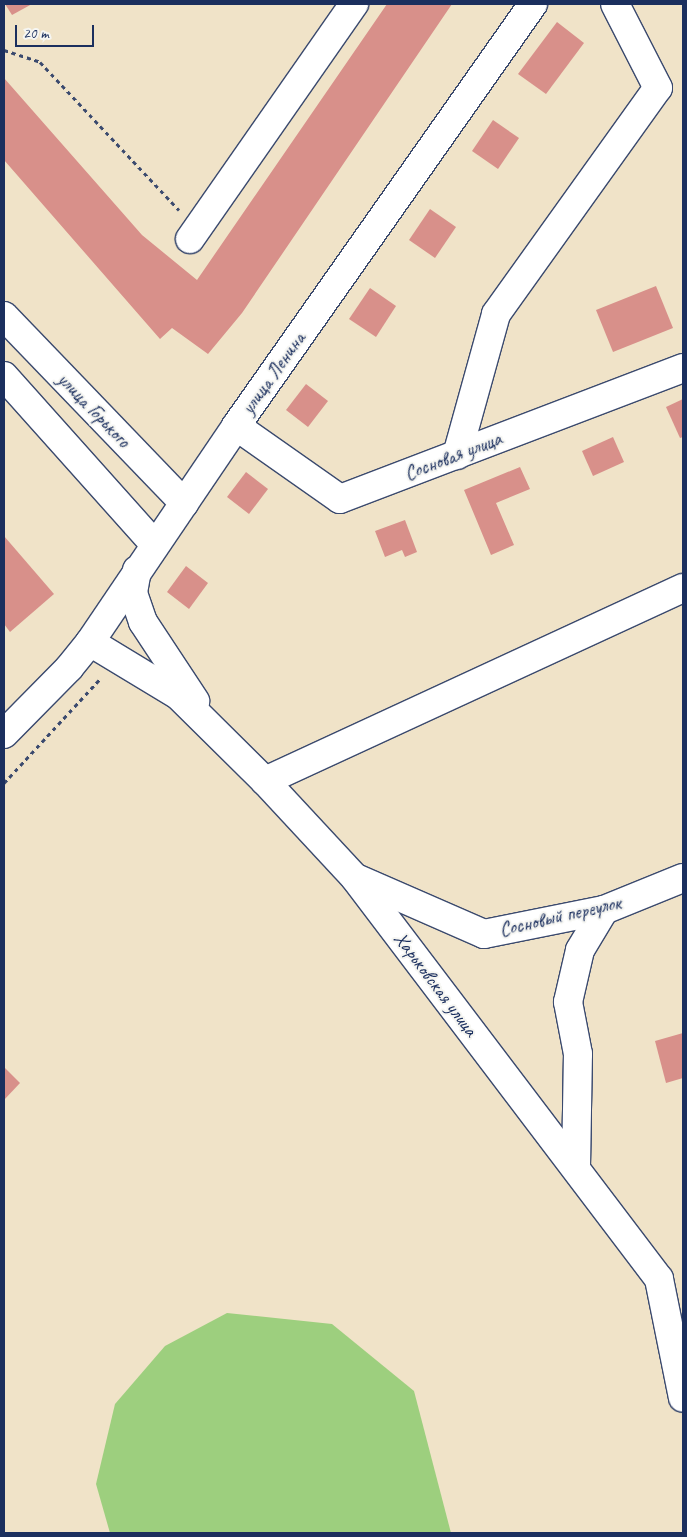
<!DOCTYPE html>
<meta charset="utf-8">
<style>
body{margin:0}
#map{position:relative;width:687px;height:1537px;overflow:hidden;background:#f0e3c8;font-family:Caveat,sans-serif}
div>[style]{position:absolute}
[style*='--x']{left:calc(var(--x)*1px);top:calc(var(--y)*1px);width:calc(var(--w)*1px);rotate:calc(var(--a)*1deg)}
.green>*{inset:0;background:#9dcf7e}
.building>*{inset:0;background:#d8908a}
.path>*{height:3px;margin-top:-1.5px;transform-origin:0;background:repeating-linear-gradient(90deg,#3b4a6e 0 4px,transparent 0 8px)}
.roads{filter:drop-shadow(1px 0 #3b4a6e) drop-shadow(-1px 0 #3b4a6e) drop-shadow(0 1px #3b4a6e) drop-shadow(0 -1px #3b4a6e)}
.minor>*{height:28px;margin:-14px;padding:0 14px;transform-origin:14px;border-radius:14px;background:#fff}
span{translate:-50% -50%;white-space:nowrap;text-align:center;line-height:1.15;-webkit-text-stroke:4px #f6f6f2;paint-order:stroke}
.street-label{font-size:20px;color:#1b2f5e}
.frame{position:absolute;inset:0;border:5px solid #1b2f5e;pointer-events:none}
.scale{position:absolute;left:15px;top:25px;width:79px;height:22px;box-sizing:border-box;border:2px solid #1b2f5e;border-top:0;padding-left:6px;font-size:15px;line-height:18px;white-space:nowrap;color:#1b2f5e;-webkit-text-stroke:4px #f6f6f2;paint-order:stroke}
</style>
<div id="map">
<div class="green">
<div style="clip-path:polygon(227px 1313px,332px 1324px,414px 1391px,451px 1533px,110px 1533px,96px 1484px,115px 1404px,165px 1346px)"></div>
</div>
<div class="building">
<div style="clip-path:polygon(5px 4px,32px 4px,12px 15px)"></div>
<div style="clip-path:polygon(387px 4px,452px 4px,242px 313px,208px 354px,172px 328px,160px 339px,4px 160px,4px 78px,142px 235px,197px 280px)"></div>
<div style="clip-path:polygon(557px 22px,584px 43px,546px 94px,518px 74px)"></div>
<div style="clip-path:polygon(493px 120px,519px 138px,498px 169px,472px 151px)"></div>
<div style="clip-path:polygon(430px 209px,456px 227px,435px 258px,409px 240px)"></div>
<div style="clip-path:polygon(656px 286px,673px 328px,613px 352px,596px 310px)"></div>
<div style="clip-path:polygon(370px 288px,396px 306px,376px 337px,349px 319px)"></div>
<div style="clip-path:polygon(306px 384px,328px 401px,308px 427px,286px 410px)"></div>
<div style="clip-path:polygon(683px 399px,683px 437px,680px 438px,666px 407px)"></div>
<div style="clip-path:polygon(613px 437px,624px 462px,593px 476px,582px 451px)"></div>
<div style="clip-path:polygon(520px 467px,530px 489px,496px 503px,514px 545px,491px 555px,464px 490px)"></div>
<div style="clip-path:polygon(246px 472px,268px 489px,249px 514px,227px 497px)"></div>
<div style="clip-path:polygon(405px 520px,417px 552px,405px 557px,402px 550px,385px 557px,375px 531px)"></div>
<div style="clip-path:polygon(4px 536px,54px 594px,10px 632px,4px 624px)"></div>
<div style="clip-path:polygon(186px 566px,208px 583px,189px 609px,167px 592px)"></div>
<div style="clip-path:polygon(683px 1033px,683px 1078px,666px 1083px,655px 1041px)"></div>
<div style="clip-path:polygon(4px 1067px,20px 1083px,4px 1100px)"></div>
</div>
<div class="path">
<div style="--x:4;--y:50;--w:38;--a:18"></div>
<div style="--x:40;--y:62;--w:203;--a:46.8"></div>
<div style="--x:4;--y:783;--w:142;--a:-47.3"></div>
</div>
<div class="roads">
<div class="minor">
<div style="--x:190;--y:239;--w:287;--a:-55.1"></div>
<div style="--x:4;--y:316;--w:260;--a:46.1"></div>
<div style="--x:4;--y:376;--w:225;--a:48.2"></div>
<div style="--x:236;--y:426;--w:127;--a:35.1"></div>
<div style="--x:340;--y:499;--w:367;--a:-20.9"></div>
<div style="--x:457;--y:455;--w:146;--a:-74.5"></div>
<div style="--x:496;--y:314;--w:278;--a:-54.4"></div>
<div style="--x:658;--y:88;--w:94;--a:-117.1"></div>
<div style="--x:137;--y:570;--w:23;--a:100"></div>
<div style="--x:133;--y:593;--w:31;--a:71"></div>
<div style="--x:143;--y:622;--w:95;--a:56.6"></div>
<div style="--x:90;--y:642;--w:104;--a:31.2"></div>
<div style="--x:179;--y:696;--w:121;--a:44.7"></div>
<div style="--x:265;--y:781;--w:132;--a:47.1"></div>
<div style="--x:355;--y:878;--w:503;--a:52.83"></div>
<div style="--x:659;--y:1279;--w:121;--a:78.6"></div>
<div style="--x:4;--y:734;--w:93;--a:-45.4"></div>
<div style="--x:69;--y:668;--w:33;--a:-51"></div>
<div style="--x:90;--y:642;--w:261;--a:-55.9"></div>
<div style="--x:236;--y:426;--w:516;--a:-54.86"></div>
<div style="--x:265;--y:781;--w:460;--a:-24.8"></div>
<div style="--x:356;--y:878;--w:140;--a:23.6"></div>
<div style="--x:484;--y:934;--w:122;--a:-11.3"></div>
<div style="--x:604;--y:910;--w:85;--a:-22.1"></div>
<div style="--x:576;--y:1167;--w:113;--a:-89"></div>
<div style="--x:578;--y:1054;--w:53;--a:-100.9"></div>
<div style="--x:568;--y:1002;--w:53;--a:-77"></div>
<div style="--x:580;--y:950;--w:47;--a:-59"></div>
</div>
</div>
<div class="street-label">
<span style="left:273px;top:373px;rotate:-55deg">улица Ленина</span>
<span style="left:94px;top:410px;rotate:46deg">улица Горького</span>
<span style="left:453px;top:456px;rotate:-21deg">Сосновая улица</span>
<span style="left:560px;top:916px;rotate:-13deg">Сосновый переулок</span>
<span style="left:436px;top:984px;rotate:53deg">Харьковская улица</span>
</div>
<div class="frame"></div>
<div class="scale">20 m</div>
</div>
